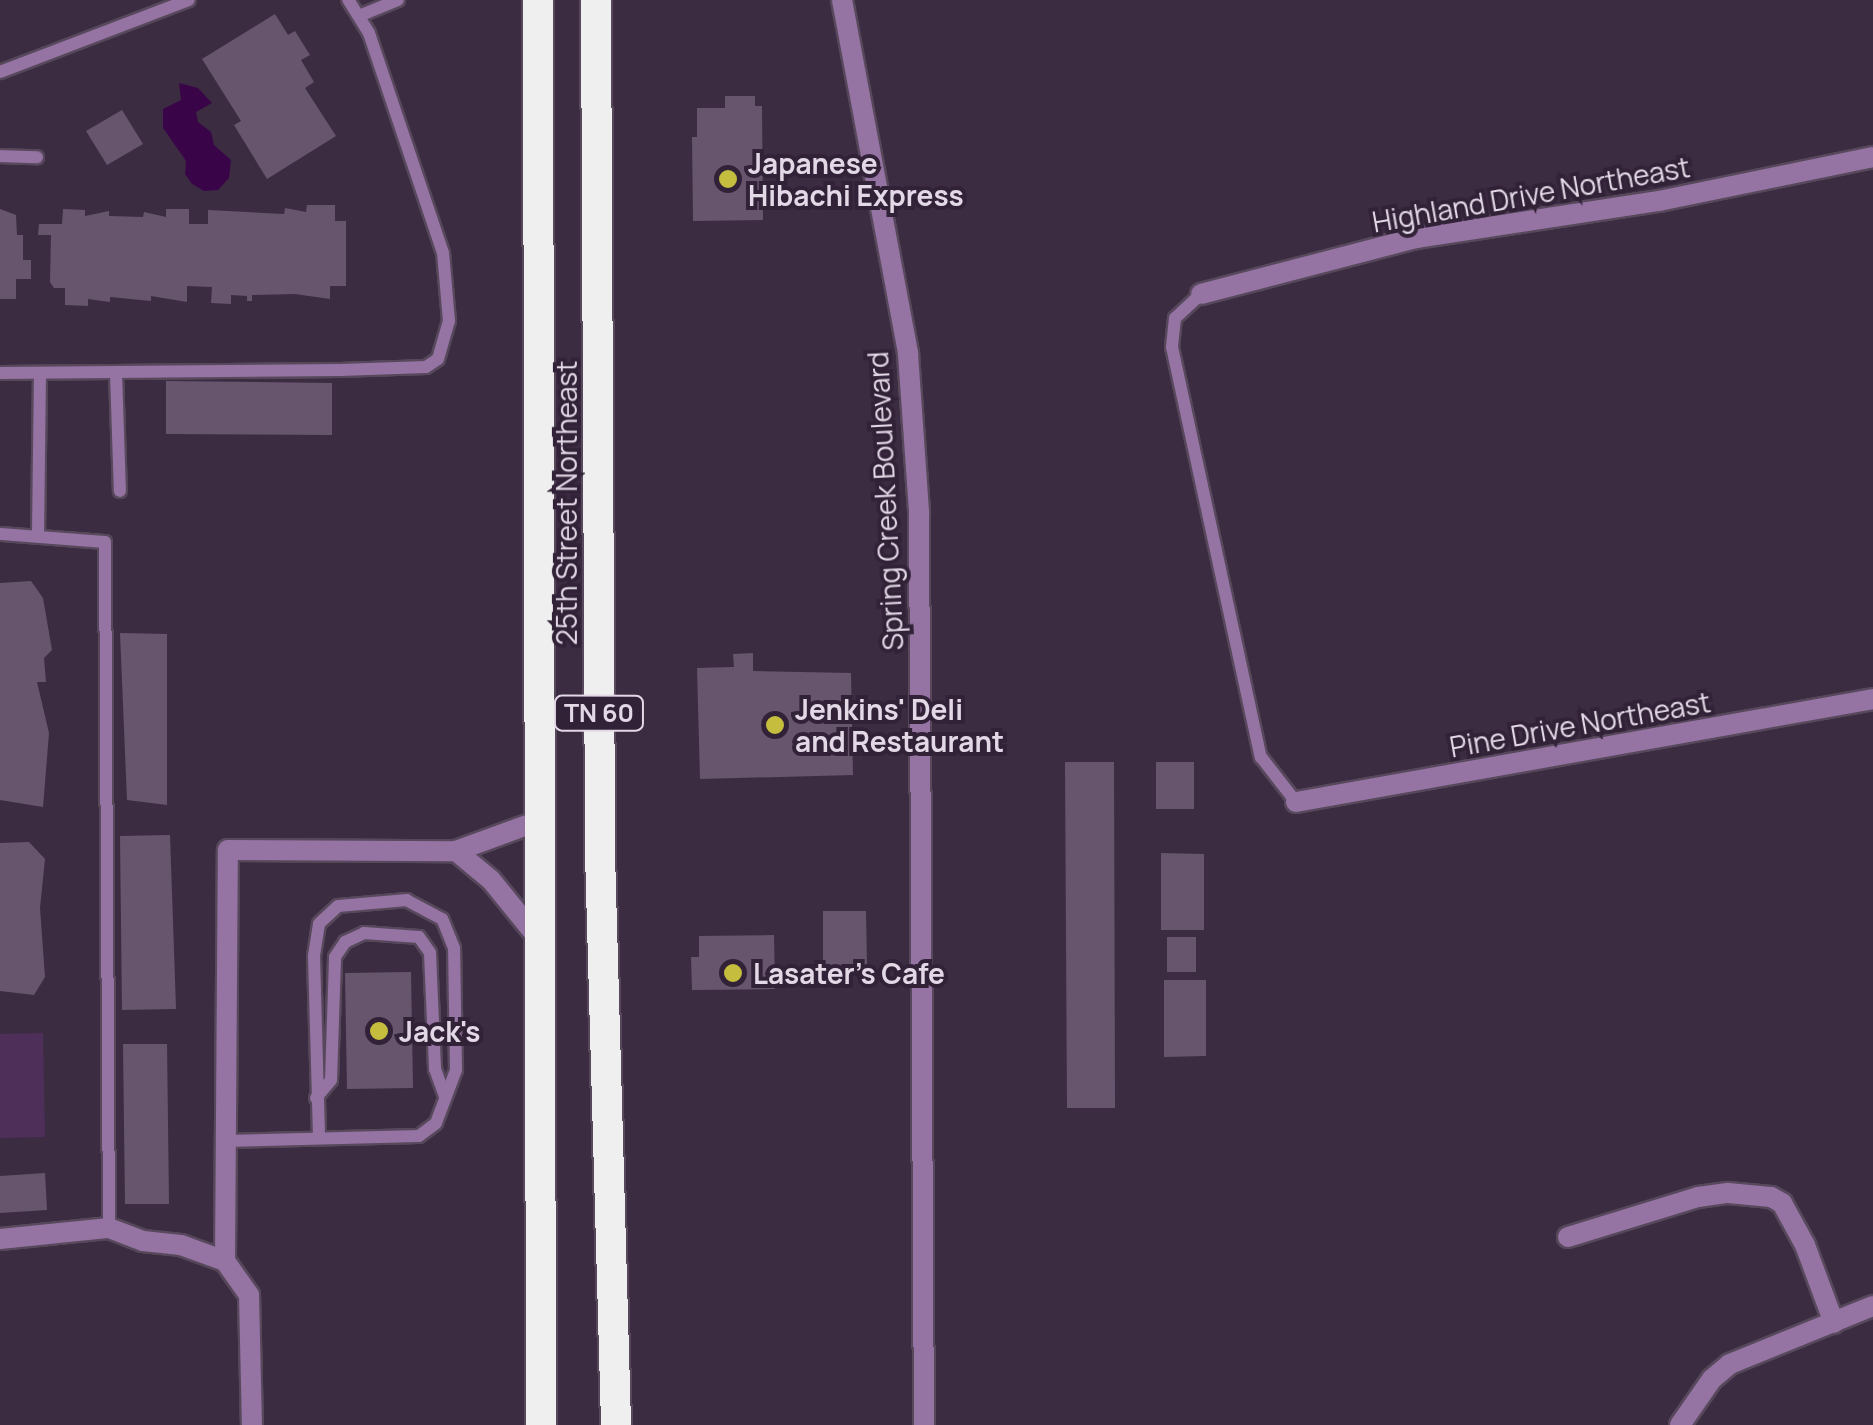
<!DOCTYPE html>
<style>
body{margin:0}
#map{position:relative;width:1873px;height:1425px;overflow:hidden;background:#3c2c42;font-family:Manrope,sans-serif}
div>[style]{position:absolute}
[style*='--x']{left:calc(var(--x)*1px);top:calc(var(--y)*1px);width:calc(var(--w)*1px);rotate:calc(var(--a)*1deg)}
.green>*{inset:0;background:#4e2f5a}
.water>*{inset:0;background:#390548}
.building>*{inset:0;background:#67556e}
.roads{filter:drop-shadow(2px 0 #57485c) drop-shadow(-2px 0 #57485c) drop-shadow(0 2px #57485c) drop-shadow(0 -2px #57485c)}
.lane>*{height:12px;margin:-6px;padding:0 6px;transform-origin:6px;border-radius:6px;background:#9573a2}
.street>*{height:20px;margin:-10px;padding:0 10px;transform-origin:10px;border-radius:10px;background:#9573a2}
.highway>*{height:30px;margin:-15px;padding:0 15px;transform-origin:15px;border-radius:15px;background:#efefef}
.dots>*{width:28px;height:28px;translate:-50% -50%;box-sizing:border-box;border:5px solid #322238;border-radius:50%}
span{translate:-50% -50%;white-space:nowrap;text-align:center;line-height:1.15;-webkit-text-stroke:8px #322238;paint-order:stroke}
.shield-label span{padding:2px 8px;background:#322238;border:2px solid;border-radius:8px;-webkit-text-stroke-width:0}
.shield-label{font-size:25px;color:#e2d8e6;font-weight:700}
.poi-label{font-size:28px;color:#e2d8e6;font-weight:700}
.left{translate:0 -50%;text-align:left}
.street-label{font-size:28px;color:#e2d8e6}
</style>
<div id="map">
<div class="green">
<div style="clip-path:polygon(43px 1033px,45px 1137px,0 1138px,0 1034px)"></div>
</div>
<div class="water">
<div style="clip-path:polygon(179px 83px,198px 88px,212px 103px,196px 112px,198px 122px,211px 132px,214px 145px,231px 160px,229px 178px,218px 190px,204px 191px,192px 184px,185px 174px,186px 161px,163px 128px,163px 109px,181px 100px)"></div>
</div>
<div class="building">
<div style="clip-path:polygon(275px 14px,288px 35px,295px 31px,310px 55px,301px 60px,314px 82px,305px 88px,336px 136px,267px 179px,234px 125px,241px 121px,202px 59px)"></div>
<div style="clip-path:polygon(725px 96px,755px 96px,755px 106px,762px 106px,763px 220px,693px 221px,692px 137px,697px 137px,697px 108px,725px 108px)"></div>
<div style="clip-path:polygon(122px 110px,143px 144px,107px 165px,86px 131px)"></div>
<div style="clip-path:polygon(307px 205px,335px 205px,335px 221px,346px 221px,346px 286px,330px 286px,330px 299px,295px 294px,252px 295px,252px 301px,247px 301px,247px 296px,231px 295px,231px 304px,211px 303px,212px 287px,187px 286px,187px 302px,151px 296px,151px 301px,110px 297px,110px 302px,88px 299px,88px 306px,65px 305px,65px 288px,54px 288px,50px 282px,51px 235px,38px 235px,39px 224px,62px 224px,63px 209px,85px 210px,85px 216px,109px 211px,109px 216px,143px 217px,144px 212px,166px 217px,166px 209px,189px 209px,189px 224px,208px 224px,208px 210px,284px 214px,285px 208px,306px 212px)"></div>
<div style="clip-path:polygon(0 209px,16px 215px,17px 235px,23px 235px,23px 260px,31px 260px,31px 279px,16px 279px,16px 299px,0 299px)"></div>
<div style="clip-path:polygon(166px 381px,332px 383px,332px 435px,166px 434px)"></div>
<div style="clip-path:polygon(31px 581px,43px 598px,52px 650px,44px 658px,46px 682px,37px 682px,49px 733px,43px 807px,0 800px,0 583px)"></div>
<div style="clip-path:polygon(120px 633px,167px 634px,167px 805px,127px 800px)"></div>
<div style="clip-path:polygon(753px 653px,753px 671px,851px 673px,853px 775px,700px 779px,697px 668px,734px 667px,733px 654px)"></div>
<div style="clip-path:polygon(1065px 762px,1114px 762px,1115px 1108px,1067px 1108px)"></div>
<div style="clip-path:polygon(1156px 762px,1194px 762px,1194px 809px,1156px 809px)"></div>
<div style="clip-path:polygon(170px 835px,176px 1009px,122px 1010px,120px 836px)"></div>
<div style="clip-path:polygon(29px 842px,45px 859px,40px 908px,45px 977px,34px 995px,0 991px,0 843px)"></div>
<div style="clip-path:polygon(1161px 853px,1204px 854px,1204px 930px,1161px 930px)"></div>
<div style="clip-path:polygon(823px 911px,866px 911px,867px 966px,823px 967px)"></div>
<div style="clip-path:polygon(774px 935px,775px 989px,692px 990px,691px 957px,699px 957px,699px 936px)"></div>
<div style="clip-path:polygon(1167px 937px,1196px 937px,1196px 972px,1167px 972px)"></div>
<div style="clip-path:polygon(411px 972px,413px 1088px,347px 1089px,345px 973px)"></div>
<div style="clip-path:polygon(1164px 980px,1206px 980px,1206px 1056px,1164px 1057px)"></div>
<div style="clip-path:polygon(123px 1044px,167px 1044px,169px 1204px,125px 1204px)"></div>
<div style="clip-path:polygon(45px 1173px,47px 1210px,0 1213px,0 1176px)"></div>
</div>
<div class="roads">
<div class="lane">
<div style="--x:359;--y:16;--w:42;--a:-22.3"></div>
<div style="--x:0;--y:72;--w:202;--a:-20.9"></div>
<div style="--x:0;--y:156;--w:37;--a:2"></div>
<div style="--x:1201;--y:294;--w:35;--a:137"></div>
<div style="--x:1175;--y:318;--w:29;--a:96"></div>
<div style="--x:1172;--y:347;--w:420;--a:77.8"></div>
<div style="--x:1261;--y:757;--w:57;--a:52.1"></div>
<div style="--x:0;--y:373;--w:340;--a:-0.5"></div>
<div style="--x:340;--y:370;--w:86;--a:-2"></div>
<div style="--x:426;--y:367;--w:14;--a:-34"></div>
<div style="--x:438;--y:359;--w:40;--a:-74"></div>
<div style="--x:449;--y:321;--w:68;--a:-95"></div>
<div style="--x:443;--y:253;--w:232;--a:-108.6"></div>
<div style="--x:369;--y:33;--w:39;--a:-122"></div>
<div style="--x:116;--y:373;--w:118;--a:88.1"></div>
<div style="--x:0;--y:534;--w:105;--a:4.4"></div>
<div style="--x:105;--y:542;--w:686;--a:89.67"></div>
<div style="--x:38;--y:536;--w:163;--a:-89.3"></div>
<div style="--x:316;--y:1098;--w:23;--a:-50"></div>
<div style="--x:331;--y:1080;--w:123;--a:-88.1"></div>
<div style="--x:335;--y:957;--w:18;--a:-56"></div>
<div style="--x:345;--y:942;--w:21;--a:-25"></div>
<div style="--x:364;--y:933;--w:55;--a:4.2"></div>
<div style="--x:419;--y:937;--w:19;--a:55"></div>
<div style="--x:430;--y:953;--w:116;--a:87.5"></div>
<div style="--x:435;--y:1069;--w:30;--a:70"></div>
<div style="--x:226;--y:1141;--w:193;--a:-1.5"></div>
<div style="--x:419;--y:1136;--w:21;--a:-37"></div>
<div style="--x:436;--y:1123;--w:57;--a:-69.3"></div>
<div style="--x:456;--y:1070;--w:122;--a:-90.9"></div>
<div style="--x:454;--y:948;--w:31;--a:-112"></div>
<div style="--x:442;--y:919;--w:40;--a:-152"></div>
<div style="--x:407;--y:900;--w:69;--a:175"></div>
<div style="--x:338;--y:906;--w:26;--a:137"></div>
<div style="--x:319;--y:924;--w:32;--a:99"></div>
<div style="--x:314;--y:956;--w:182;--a:88.4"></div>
</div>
<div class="street">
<div style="--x:842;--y:0;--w:360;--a:79.4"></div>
<div style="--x:908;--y:354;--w:158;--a:86"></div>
<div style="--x:919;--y:512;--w:913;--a:89.69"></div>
<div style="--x:1201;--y:294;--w:222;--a:-14.6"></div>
<div style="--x:1416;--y:238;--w:246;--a:-8.7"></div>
<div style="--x:1659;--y:201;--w:218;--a:-11.6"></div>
<div style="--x:1296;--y:802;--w:586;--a:-10.12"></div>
<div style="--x:456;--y:851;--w:45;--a:39.6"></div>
<div style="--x:491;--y:880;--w:76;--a:50.9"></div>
<div style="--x:1568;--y:1237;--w:136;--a:-17.1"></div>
<div style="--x:1698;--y:1197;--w:30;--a:-8"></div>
<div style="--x:1728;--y:1193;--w:43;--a:5.3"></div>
<div style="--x:1771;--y:1197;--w:13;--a:29"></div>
<div style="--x:1782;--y:1203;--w:48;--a:61.3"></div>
<div style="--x:1805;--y:1245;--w:83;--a:69.6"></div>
<div style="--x:0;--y:1239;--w:110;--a:-5.8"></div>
<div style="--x:109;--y:1228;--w:36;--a:21"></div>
<div style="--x:143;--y:1241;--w:38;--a:6"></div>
<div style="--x:181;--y:1245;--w:47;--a:20"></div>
<div style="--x:225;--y:1261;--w:42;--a:54.8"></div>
<div style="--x:249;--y:1295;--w:130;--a:88.7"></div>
<div style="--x:225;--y:1261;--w:411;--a:-89.6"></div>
<div style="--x:228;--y:850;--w:228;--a:0.3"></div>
<div style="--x:456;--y:851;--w:87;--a:-20.1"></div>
<div style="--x:1680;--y:1425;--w:56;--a:-55.2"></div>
<div style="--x:1712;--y:1379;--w:23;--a:-40"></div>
<div style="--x:1730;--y:1364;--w:154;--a:-22.1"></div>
</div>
<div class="highway">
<div style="--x:538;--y:0;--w:1425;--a:89.88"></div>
<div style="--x:596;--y:0;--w:854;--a:89.73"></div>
<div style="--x:600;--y:854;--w:571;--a:88.39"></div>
</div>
</div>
<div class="dots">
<div style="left:728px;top:179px;background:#c4bd3e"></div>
<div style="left:775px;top:725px;background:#c4bd3e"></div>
<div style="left:733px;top:973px;background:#c4bd3e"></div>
<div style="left:379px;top:1031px;background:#c4bd3e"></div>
</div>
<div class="shield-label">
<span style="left:599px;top:713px">TN 60</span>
</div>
<div class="poi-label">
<span class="left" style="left:748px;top:179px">Japanese<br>Hibachi Express</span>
<span class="left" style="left:795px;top:725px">Jenkins' Deli<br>and Restaurant</span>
<span class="left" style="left:753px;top:973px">Lasater's Cafe</span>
<span class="left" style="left:399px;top:1031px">Jack's</span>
</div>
<div class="street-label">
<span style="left:1531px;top:194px;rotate:-10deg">Highland Drive Northeast</span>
<span style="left:885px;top:501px;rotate:-93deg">Spring Creek Boulevard</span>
<span style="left:566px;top:503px;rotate:-90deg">25th Street Northeast</span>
<span style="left:1580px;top:724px;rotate:-10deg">Pine Drive Northeast</span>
</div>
</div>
